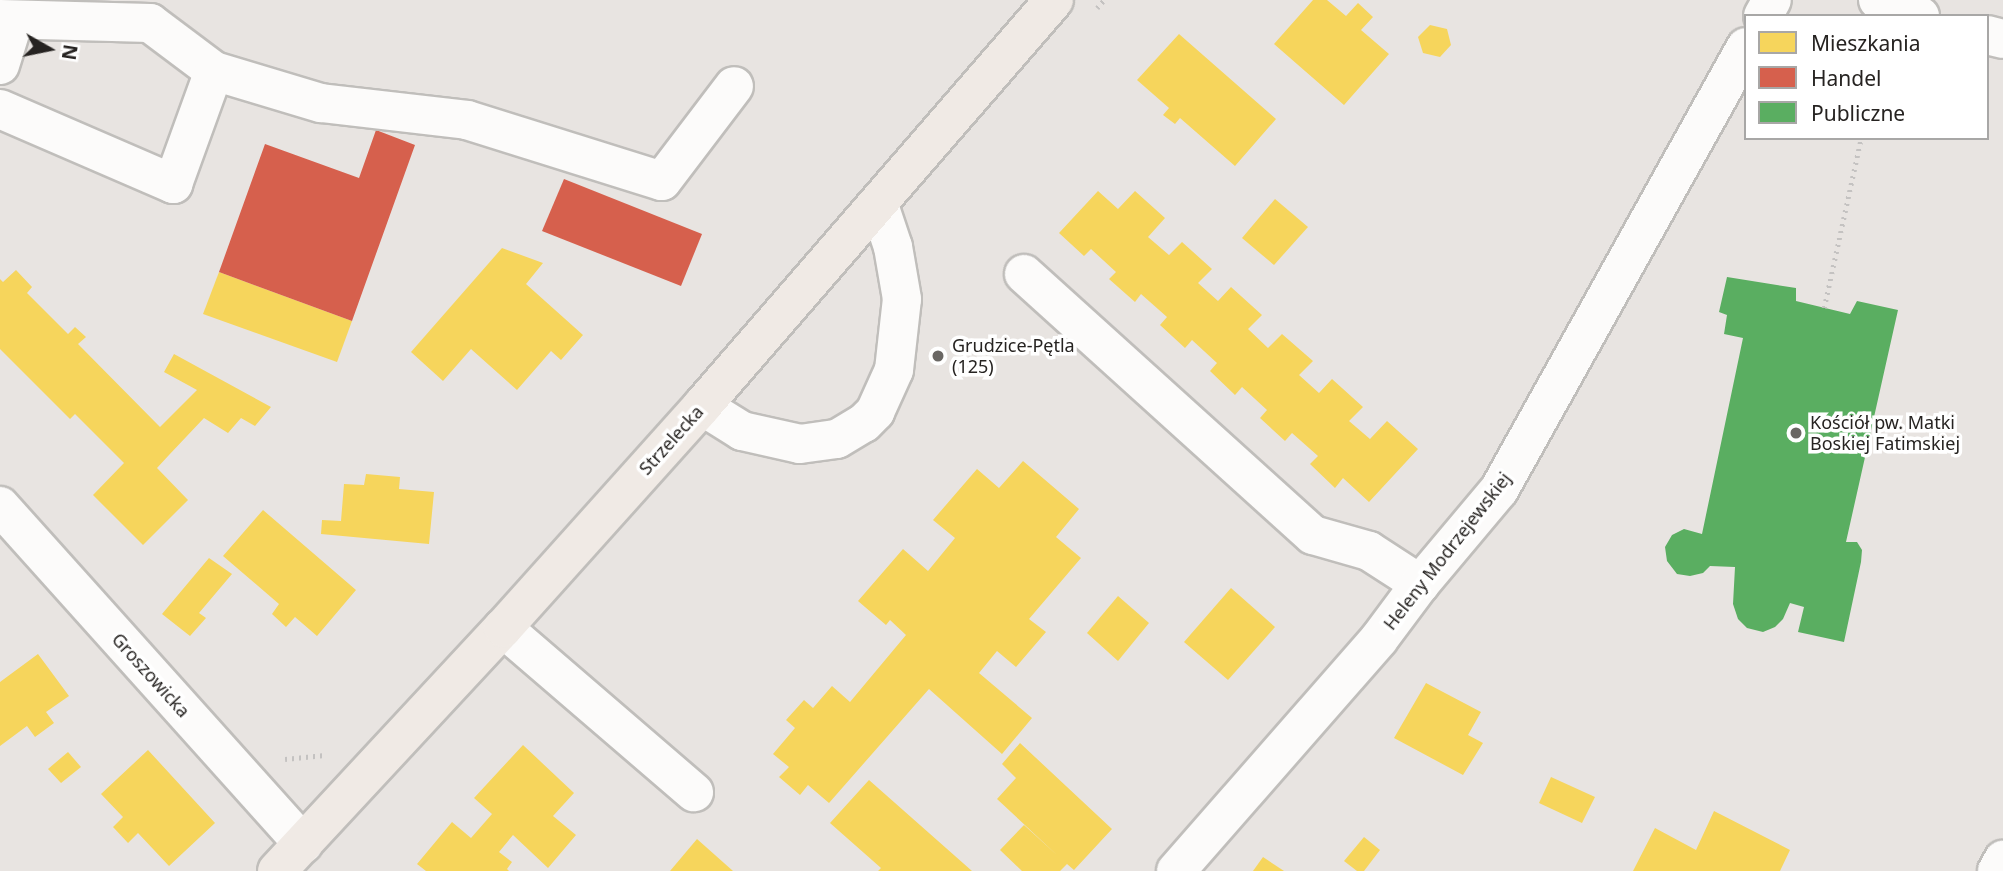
<!DOCTYPE html>
<meta charset="utf-8">
<style>
body{margin:0}
#map{position:relative;width:2003px;height:871px;overflow:hidden;background:#e8e4e1;font-family:"Noto Sans",sans-serif}
div>[style]{position:absolute}
[style*='--x']{left:calc(var(--x)*1px);top:calc(var(--y)*1px);width:calc(var(--w)*1px);rotate:calc(var(--a)*1deg)}
.homes>*{inset:0;background:#f6d55c}
.shops>*{inset:0;background:#d6604d}
.public>*{inset:0;background:#5aae61}
.path>*{height:4.5px;margin-top:-2.25px;transform-origin:0;background:repeating-linear-gradient(90deg,#c4c2c1 0 2px,transparent 0 7px)}
.roads{filter:drop-shadow(2px 0 #c0bebb) drop-shadow(-2px 0 #c0bebb) drop-shadow(0 2px #c0bebb) drop-shadow(0 -2px #c0bebb)}
.minor>*{height:38px;margin:-19px;padding:0 19px;transform-origin:19px;border-radius:19px;background:#fcfbfa}
.major>*{height:38px;margin:-19px;padding:0 19px;transform-origin:19px;border-radius:19px;background:#f0eae5}
.dots>*{width:19px;height:19px;translate:-50% -50%;box-sizing:border-box;border:4px solid #fff;border-radius:50%}
span{translate:-50% -50%;white-space:nowrap;text-align:center;line-height:1.15;-webkit-text-stroke:7px #fff;paint-order:stroke}
.poi-label{font-size:18px;color:#262321}
.left{translate:0 -50%;text-align:left}
.street-label{font-size:18px;color:#262321}
.legend{position:absolute;left:1744px;top:14px;width:245px;height:126px;box-sizing:border-box;background:#fff;border:2px solid #a8a7a6;margin:0;padding:9px 12px;list-style:none;font-size:21px;color:#262321}
.legend li{display:flex;align-items:center;gap:14px;height:35px}
.legend b{width:35px;border:2px solid #a8a7a6}
.north{position:absolute;left:14px;top:14px;width:70px;height:70px;-webkit-text-stroke:5px #fff;paint-order:stroke;rotate:99deg;font-size:19px;font-weight:700;line-height:28px;text-align:center;color:#262321}
.north::after{content:'';display:block;margin:auto;width:24px;height:32px;background:#262321;clip-path:polygon(50% 0,100% 100%,50% 72%,0 100%)}
</style>
<div id="map">
<div class="homes">
<div style="clip-path:polygon(1313px 0,1327px 0,1346px 16px,1358px 3px,1373px 17px,1361px 30px,1389px 54px,1344px 105px,1274px 44px)"></div>
<div style="clip-path:polygon(1430px 25px,1447px 29px,1451px 45px,1440px 57px,1423px 53px,1418px 37px)"></div>
<div style="clip-path:polygon(1179px 34px,1276px 119px,1235px 166px,1180px 118px,1175px 124px,1163px 115px,1169px 108px,1137px 80px)"></div>
<div style="clip-path:polygon(1098px 191px,1118px 209px,1135px 191px,1165px 218px,1148px 237px,1169px 255px,1182px 242px,1212px 269px,1198px 283px,1218px 301px,1231px 287px,1262px 315px,1248px 329px,1268px 348px,1282px 334px,1313px 361px,1299px 375px,1319px 393px,1332px 379px,1363px 407px,1349px 421px,1370px 439px,1387px 421px,1418px 449px,1369px 502px,1343px 478px,1335px 488px,1310px 464px,1318px 456px,1292px 433px,1285px 441px,1260px 418px,1267px 410px,1242px 387px,1235px 395px,1210px 371px,1217px 363px,1192px 340px,1185px 348px,1160px 325px,1167px 317px,1141px 294px,1135px 302px,1109px 279px,1116px 272px,1091px 249px,1084px 256px,1059px 233px)"></div>
<div style="clip-path:polygon(1275px 199px,1308px 227px,1274px 265px,1242px 238px)"></div>
<div style="clip-path:polygon(502px 248px,543px 263px,526px 284px,583px 335px,561px 360px,551px 351px,517px 390px,471px 349px,443px 381px,411px 352px)"></div>
<div style="clip-path:polygon(16px 270px,32px 287px,27px 293px,68px 334px,75px 327px,86px 337px,78px 344px,160px 427px,197px 390px,164px 372px,174px 354px,271px 407px,255px 426px,241px 418px,228px 433px,204px 418px,169px 455px,157px 468px,188px 500px,143px 545px,93px 495px,124px 463px,75px 414px,70px 419px,0 349px,0 279px,3px 282px)"></div>
<div style="clip-path:polygon(219px 272px,352px 321px,337px 362px,203px 314px)"></div>
<div style="clip-path:polygon(1023px 461px,1079px 509px,1056px 537px,1081px 558px,1029px 619px,1046px 632px,1016px 667px,997px 651px,979px 673px,1032px 718px,1002px 754px,929px 689px,829px 803px,808px 785px,800px 795px,779px 777px,789px 767px,773px 754px,795px 728px,786px 720px,804px 700px,813px 708px,832px 686px,850px 702px,906px 635px,890px 620px,886px 625px,858px 601px,903px 549px,928px 571px,955px 538px,933px 520px,977px 469px,999px 488px)"></div>
<div style="clip-path:polygon(366px 474px,400px 477px,399px 489px,434px 492px,429px 544px,321px 534px,322px 520px,341px 521px,344px 484px,364px 485px)"></div>
<div style="clip-path:polygon(263px 510px,356px 590px,317px 636px,295px 617px,286px 627px,272px 614px,279px 604px,223px 556px)"></div>
<div style="clip-path:polygon(209px 558px,232px 574px,199px 613px,206px 618px,190px 636px,162px 614px)"></div>
<div style="clip-path:polygon(1231px 588px,1275px 627px,1228px 680px,1184px 642px)"></div>
<div style="clip-path:polygon(1118px 596px,1149px 623px,1118px 661px,1087px 633px)"></div>
<div style="clip-path:polygon(38px 654px,69px 696px,46px 712px,54px 723px,35px 737px,27px 726px,0 746px,0 682px)"></div>
<div style="clip-path:polygon(1426px 683px,1481px 712px,1468px 735px,1483px 743px,1463px 775px,1394px 738px)"></div>
<div style="clip-path:polygon(1020px 743px,1112px 829px,1074px 870px,1067px 864px,1060px 871px,1022px 871px,1000px 850px,1024px 825px,1058px 856px,997px 799px,1016px 778px,1002px 764px)"></div>
<div style="clip-path:polygon(523px 745px,574px 793px,553px 816px,576px 835px,548px 868px,513px 835px,499px 852px,512px 862px,507px 869px,509px 871px,426px 871px,417px 864px,452px 822px,471px 838px,492px 814px,474px 798px)"></div>
<div style="clip-path:polygon(148px 750px,215px 823px,169px 866px,138px 833px,128px 843px,113px 827px,123px 817px,101px 794px)"></div>
<div style="clip-path:polygon(68px 752px,81px 767px,61px 783px,48px 769px)"></div>
<div style="clip-path:polygon(1551px 777px,1595px 797px,1582px 823px,1539px 803px)"></div>
<div style="clip-path:polygon(869px 780px,972px 871px,878px 871px,881px 868px,830px 823px)"></div>
<div style="clip-path:polygon(1714px 811px,1790px 850px,1780px 871px,1633px 871px,1655px 828px,1696px 850px)"></div>
<div style="clip-path:polygon(1364px 837px,1380px 850px,1364px 871px,1357px 871px,1344px 861px)"></div>
<div style="clip-path:polygon(697px 839px,733px 871px,670px 871px)"></div>
<div style="clip-path:polygon(1263px 857px,1284px 871px,1253px 871px)"></div>
</div>
<div class="shops">
<div style="clip-path:polygon(376px 130px,415px 145px,352px 321px,219px 272px,265px 144px,359px 178px)"></div>
<div style="clip-path:polygon(564px 179px,702px 234px,681px 286px,542px 231px)"></div>
</div>
<div class="public">
<div style="clip-path:polygon(1727px 277px,1796px 288px,1796px 301px,1850px 314px,1857px 301px,1898px 310px,1846px 542px,1857px 542px,1862px 550px,1861px 562px,1844px 642px,1798px 632px,1804px 607px,1790px 603px,1783px 619px,1775px 627px,1763px 632px,1747px 628px,1738px 619px,1733px 604px,1735px 567px,1710px 566px,1703px 573px,1690px 576px,1677px 574px,1667px 561px,1665px 547px,1672px 535px,1684px 529px,1702px 534px,1743px 338px,1724px 334px,1727px 315px,1719px 312px)"></div>
</div>
<div class="path">
<div style="--x:1097;--y:8;--w:11;--a:-49"></div>
<div style="--x:1824;--y:308;--w:174;--a:-77.7"></div>
<div style="--x:285;--y:759;--w:40;--a:-5.7"></div>
</div>
<div class="roads">
<div class="minor">
<div style="--x:1878;--y:0;--w:45;--a:20.9"></div>
<div style="--x:1763;--y:16;--w:18;--a:-61"></div>
<div style="--x:0;--y:19;--w:150;--a:1.5"></div>
<div style="--x:150;--y:23;--w:80;--a:36.9"></div>
<div style="--x:1987;--y:35;--w:16;--a:14"></div>
<div style="--x:0;--y:65;--w:47;--a:-72.7"></div>
<div style="--x:0;--y:109;--w:189;--a:23.4"></div>
<div style="--x:173;--y:184;--w:120;--a:-70.1"></div>
<div style="--x:214;--y:71;--w:112;--a:16.7"></div>
<div style="--x:321;--y:103;--w:147;--a:6.6"></div>
<div style="--x:467;--y:120;--w:204;--a:17.4"></div>
<div style="--x:662;--y:181;--w:119;--a:-52.8"></div>
<div style="--x:1024;--y:274;--w:389;--a:42.1"></div>
<div style="--x:1313;--y:535;--w:58;--a:15.9"></div>
<div style="--x:1369;--y:551;--w:61;--a:32.9"></div>
<div style="--x:702;--y:406;--w:47;--a:32"></div>
<div style="--x:742;--y:431;--w:59;--a:12.6"></div>
<div style="--x:800;--y:444;--w:37;--a:-8"></div>
<div style="--x:837;--y:439;--w:31;--a:-31"></div>
<div style="--x:864;--y:423;--w:16;--a:-45"></div>
<div style="--x:875;--y:412;--w:46;--a:-65.7"></div>
<div style="--x:894;--y:370;--w:71;--a:-83.6"></div>
<div style="--x:902;--y:299;--w:53;--a:-99.8"></div>
<div style="--x:893;--y:247;--w:44;--a:-108.4"></div>
<div style="--x:0;--y:506;--w:454;--a:48.1"></div>
<div style="--x:503;--y:628;--w:252;--a:40.7"></div>
<div style="--x:1176;--y:871;--w:308;--a:-48.8"></div>
<div style="--x:1379;--y:639;--w:69;--a:-53.3"></div>
<div style="--x:1420;--y:584;--w:123;--a:-50"></div>
<div style="--x:1499;--y:490;--w:507;--a:-60.86"></div>
<div style="--x:1997;--y:871;--w:13;--a:-61"></div>
</div>
<div class="major">
<div style="--x:277;--y:871;--w:332;--a:-47.1"></div>
<div style="--x:503;--y:628;--w:298;--a:-48.1"></div>
<div style="--x:702;--y:406;--w:537;--a:-49.07"></div>
</div>
</div>
<div class="dots">
<div style="left:938px;top:356px;background:#6a6764"></div>
<div style="left:1796px;top:433px;background:#6a6764"></div>
</div>
<div class="poi-label">
<span class="left" style="left:952px;top:356px">Grudzice-Pętla<br>(125)</span>
<span class="left" style="left:1810px;top:433px">Kościół pw. Matki<br>Boskiej Fatimskiej</span>
</div>
<div class="street-label">
<span style="left:671px;top:440px;rotate:-48deg">Strzelecka</span>
<span style="left:1447px;top:551px;rotate:-52deg">Heleny Modrzejewskiej</span>
<span style="left:151px;top:675px;rotate:48deg">Groszowicka</span>
</div>
<ul class="legend">
<li><b style="height:19px;background:#f6d55c"></b>Mieszkania</li>
<li><b style="height:19px;background:#d6604d"></b>Handel</li>
<li><b style="height:19px;background:#5aae61"></b>Publiczne</li>
</ul>
<div class="north">N</div>
</div>
